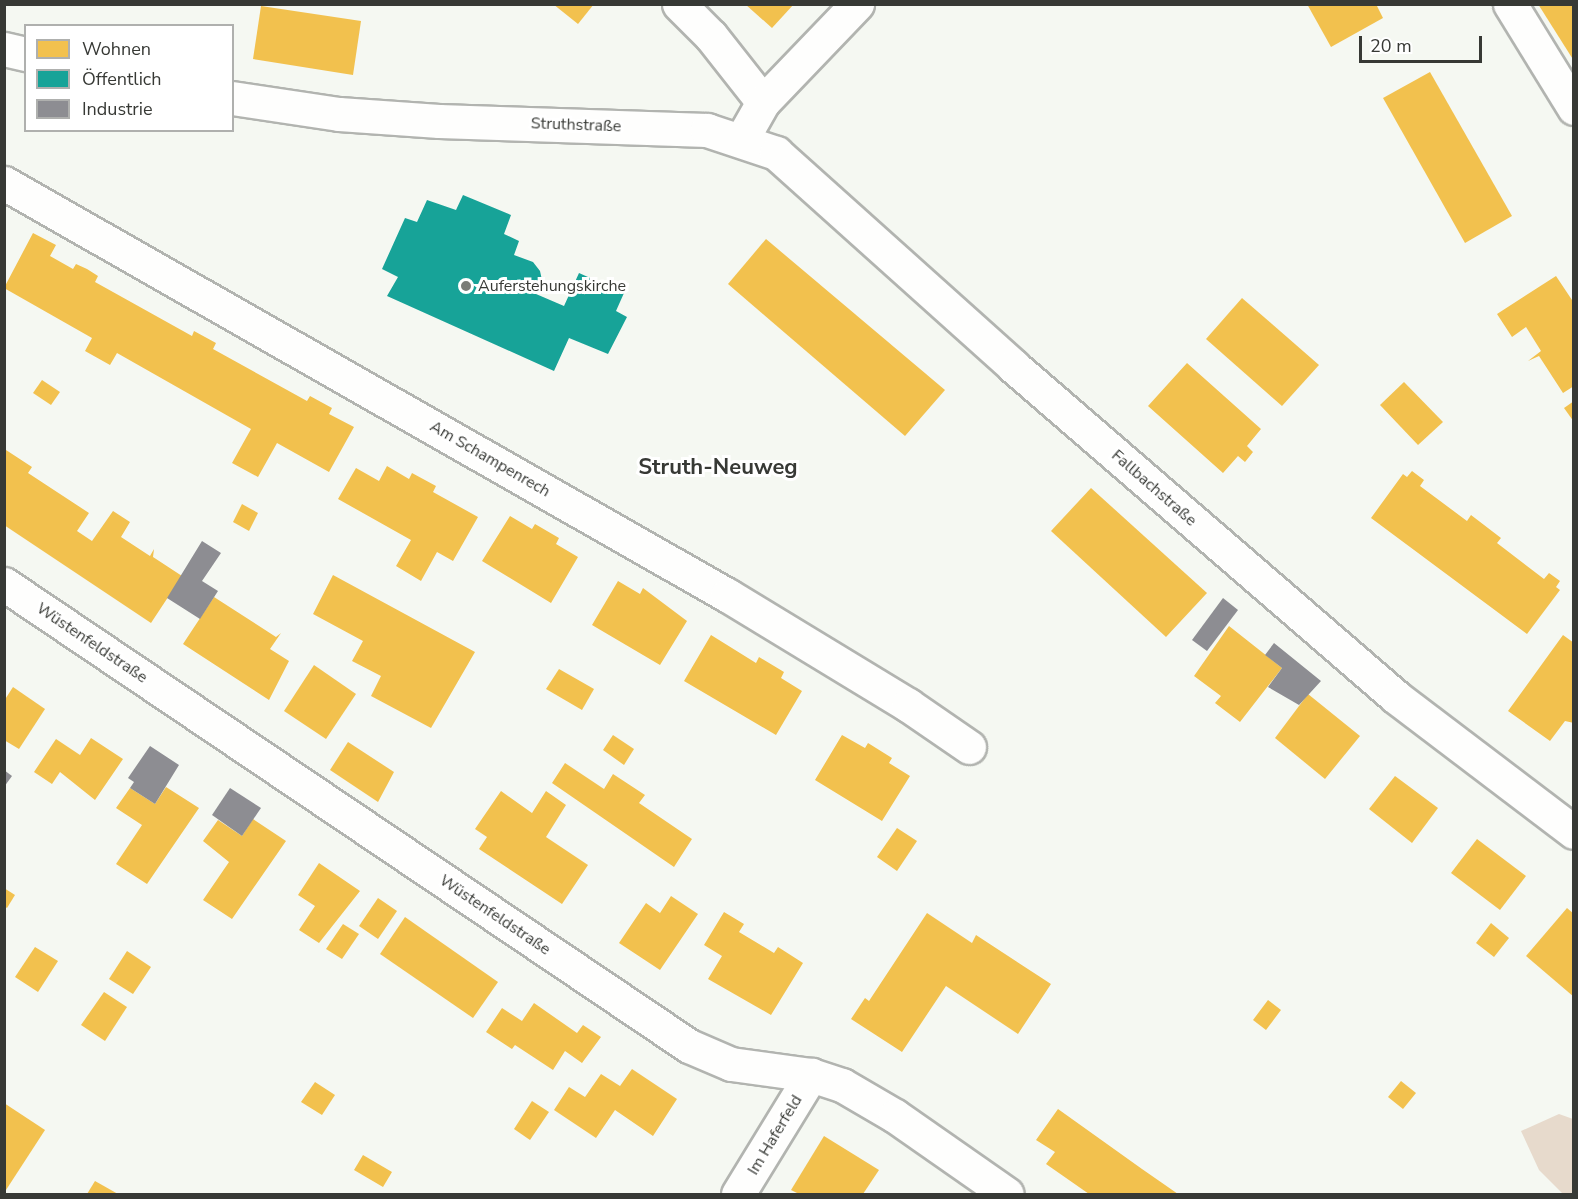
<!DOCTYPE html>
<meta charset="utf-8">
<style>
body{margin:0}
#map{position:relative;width:1578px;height:1199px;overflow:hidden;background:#f5f8f2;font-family:"Nunito Sans",sans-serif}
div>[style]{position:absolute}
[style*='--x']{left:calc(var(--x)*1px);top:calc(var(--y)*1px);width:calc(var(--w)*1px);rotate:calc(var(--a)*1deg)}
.forest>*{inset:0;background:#e7dacc}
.homes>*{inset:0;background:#f2c14e}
.public>*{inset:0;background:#17a398}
.industry>*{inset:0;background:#8d8d92}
.roads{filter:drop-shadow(2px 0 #b2b4b0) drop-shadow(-2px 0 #b2b4b0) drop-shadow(0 2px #b2b4b0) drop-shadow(0 -2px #b2b4b0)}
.minor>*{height:33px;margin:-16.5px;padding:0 16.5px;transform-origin:16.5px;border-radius:16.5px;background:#fefefd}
.dots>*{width:16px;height:16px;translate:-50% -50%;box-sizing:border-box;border:3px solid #fff;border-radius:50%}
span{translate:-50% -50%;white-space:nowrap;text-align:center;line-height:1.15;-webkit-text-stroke:6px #fff;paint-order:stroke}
.street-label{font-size:16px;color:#373935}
.poi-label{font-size:16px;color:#373935}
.left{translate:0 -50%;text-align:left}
.district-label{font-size:22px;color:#373935;font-weight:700}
.frame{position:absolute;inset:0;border:6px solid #373935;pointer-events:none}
.legend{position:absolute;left:24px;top:24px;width:210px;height:108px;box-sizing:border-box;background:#fff;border:2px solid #afb0ae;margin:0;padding:8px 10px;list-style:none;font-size:18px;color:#373935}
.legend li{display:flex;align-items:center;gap:12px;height:30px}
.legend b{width:30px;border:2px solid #afb0ae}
.scale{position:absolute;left:1359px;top:36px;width:123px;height:27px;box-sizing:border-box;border:3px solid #373935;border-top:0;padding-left:8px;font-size:18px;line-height:21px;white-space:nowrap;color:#373935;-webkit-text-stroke:4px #fff;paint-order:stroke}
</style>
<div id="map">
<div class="forest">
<div style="clip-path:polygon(1559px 1114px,1573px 1119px,1573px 1194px,1563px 1194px,1539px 1170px,1521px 1131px)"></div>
</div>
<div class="homes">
<div style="clip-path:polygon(553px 4px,594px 4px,578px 24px)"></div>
<div style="clip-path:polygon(745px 4px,794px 4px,772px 28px)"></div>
<div style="clip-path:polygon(1307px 4px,1376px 4px,1383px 18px,1331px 47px)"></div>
<div style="clip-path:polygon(1538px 4px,1574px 4px,1574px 61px)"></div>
<div style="clip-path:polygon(261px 6px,361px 21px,353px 75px,253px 59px)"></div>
<div style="clip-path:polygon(1430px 72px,1512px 216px,1465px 243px,1383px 98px)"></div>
<div style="clip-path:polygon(33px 233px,56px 245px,50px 256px,73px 269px,76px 264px,87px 269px,98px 276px,95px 282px,192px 336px,194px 331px,216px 343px,213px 349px,307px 401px,310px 396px,332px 408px,329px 414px,354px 427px,329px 472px,277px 443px,258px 477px,232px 463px,251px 429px,117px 353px,110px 365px,85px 351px,92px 338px,4px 288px)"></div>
<div style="clip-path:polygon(766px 239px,945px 390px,905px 436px,728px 284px)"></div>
<div style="clip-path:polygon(1556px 276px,1574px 303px,1574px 386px,1563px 393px,1539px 356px,1528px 361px,1541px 351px,1526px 327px,1512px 337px,1497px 314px)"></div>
<div style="clip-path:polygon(1242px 298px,1319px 365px,1282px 406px,1206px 339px)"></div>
<div style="clip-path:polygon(1187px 363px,1261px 429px,1247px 446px,1253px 452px,1245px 462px,1238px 456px,1223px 473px,1148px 406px)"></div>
<div style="clip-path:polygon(42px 380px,60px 392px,51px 405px,33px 393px)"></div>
<div style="clip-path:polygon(1404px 382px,1443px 422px,1418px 445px,1380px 405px)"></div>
<div style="clip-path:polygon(1574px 401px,1574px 422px,1564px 408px)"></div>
<div style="clip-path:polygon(6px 450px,32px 467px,28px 473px,89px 513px,77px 531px,92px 541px,113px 511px,130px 522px,121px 537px,150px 556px,154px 549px,153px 557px,182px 576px,151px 623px,4px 525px)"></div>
<div style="clip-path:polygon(387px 466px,409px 479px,412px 473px,436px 486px,433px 492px,478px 517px,453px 561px,437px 552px,421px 581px,396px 566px,411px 540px,338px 499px,356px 468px,379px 481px)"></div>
<div style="clip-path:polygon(1412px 471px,1424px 480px,1420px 486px,1467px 521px,1471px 515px,1501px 538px,1497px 543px,1544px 579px,1549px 573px,1560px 581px,1556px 587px,1560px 590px,1527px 634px,1371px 518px,1403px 474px,1407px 477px)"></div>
<div style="clip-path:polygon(1091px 488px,1207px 593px,1166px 637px,1051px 531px)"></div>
<div style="clip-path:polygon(242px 504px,258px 513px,249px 531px,233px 522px)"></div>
<div style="clip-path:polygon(510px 516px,532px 529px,535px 524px,559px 538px,556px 544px,578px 557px,551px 603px,482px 561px)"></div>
<div style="clip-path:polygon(333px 575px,475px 652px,431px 728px,371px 696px,381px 676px,352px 661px,363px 641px,313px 614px)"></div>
<div style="clip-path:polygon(618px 581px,640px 594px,643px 588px,687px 621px,660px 665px,592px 625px)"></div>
<div style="clip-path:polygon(214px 597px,276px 637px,281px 633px,270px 649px,289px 661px,269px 700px,183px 644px)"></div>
<div style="clip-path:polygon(1229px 626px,1282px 668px,1240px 722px,1215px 703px,1221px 696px,1194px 676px)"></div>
<div style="clip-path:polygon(711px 635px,756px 663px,759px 657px,784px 672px,781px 678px,802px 691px,776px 735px,684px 681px)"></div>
<div style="clip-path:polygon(1563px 635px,1574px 643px,1574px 723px,1565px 721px,1550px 741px,1508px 711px)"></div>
<div style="clip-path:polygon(314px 665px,356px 694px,326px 739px,284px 711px)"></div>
<div style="clip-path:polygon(559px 669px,594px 689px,582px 710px,546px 689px)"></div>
<div style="clip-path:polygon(13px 687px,45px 709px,19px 749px,4px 740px,4px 701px)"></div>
<div style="clip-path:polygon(1308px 694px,1360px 736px,1325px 779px,1275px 738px)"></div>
<div style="clip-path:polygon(613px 735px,634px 749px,624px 765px,603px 750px)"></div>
<div style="clip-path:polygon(842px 735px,865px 748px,868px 743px,892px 758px,889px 763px,910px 776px,882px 821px,815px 780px)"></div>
<div style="clip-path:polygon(91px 738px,123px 759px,95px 800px,60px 772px,52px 784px,34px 772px,56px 739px,80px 755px)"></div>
<div style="clip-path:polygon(348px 742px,394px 772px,378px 802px,330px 770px)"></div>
<div style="clip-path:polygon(565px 763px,604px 789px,613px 774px,645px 795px,639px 803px,692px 839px,674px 867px,552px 783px)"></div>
<div style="clip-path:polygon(1395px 776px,1438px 808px,1412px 843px,1369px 809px)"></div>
<div style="clip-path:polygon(166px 787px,199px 808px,147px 884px,116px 864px,142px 825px,116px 808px,130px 788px,155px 804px)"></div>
<div style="clip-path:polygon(501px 791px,532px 813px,546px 791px,566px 805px,546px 837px,588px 865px,562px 904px,479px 849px,487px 837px,475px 829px)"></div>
<div style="clip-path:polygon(253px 819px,286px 841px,232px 919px,203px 900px,229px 862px,203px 841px,218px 820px,242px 836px)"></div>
<div style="clip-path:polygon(897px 828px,917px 841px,897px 871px,877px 857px)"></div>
<div style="clip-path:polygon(1477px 839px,1526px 876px,1500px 910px,1451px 873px)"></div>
<div style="clip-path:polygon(319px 863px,360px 891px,319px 943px,299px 930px,315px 906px,298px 895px)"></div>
<div style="clip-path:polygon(4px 888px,15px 895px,7px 908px,4px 906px)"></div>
<div style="clip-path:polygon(671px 896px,698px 914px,660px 970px,619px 943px,646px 903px,660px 913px)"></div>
<div style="clip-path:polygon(378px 898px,397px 911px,378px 939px,359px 926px)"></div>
<div style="clip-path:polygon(1567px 908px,1574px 914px,1574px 997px,1526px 956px)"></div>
<div style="clip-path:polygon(724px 912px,744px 924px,739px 932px,774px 953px,778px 947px,803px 963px,771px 1015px,708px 979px,722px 956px,704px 945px)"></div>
<div style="clip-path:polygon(927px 913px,972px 943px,976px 935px,1051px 984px,1018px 1034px,946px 986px,902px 1052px,851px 1019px,865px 998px,869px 1001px)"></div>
<div style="clip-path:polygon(405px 917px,498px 982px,473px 1018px,380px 954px)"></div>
<div style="clip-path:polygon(1491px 923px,1509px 938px,1494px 957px,1476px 943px)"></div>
<div style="clip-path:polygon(343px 924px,359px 934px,342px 959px,326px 949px)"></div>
<div style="clip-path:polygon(35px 947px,58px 961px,38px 992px,15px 977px)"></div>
<div style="clip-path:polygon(127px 951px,151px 967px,133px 994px,109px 979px)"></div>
<div style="clip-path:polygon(104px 992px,127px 1007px,105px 1041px,81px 1025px)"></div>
<div style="clip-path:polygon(1268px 1000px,1281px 1010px,1266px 1030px,1253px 1020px)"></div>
<div style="clip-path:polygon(534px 1003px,577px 1033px,583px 1025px,601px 1037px,582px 1063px,565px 1051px,553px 1070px,515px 1045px,512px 1049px,486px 1032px,502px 1008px,522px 1021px)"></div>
<div style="clip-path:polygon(632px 1069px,677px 1099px,653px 1136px,615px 1110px,596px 1138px,554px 1110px,569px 1087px,585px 1097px,601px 1074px,620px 1086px)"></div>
<div style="clip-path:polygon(1401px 1081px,1416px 1093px,1403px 1109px,1388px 1097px)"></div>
<div style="clip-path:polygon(315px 1082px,335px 1095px,322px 1115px,301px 1102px)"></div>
<div style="clip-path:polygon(532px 1101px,549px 1112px,530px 1140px,514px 1129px)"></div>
<div style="clip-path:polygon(4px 1103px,45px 1130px,6px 1190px,4px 1189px)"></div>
<div style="clip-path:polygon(1058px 1109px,1142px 1169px,1178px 1194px,1089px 1194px,1046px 1164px,1055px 1152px,1036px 1140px)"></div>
<div style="clip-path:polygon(824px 1136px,879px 1170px,863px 1194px,799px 1194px,791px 1190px)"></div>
<div style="clip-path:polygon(363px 1155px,392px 1172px,383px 1187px,354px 1170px)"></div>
<div style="clip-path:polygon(95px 1181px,118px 1194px,87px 1194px)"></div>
</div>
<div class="public">
<div style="clip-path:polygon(463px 195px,511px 215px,504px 234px,519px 241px,514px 255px,533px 262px,540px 271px,542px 280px,536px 294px,564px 306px,579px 273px,624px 293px,616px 311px,627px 317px,608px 354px,569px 338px,554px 371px,387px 296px,398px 277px,382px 269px,405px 218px,417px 222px,427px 200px,456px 210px)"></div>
</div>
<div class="industry">
<div style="clip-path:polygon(202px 541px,221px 553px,202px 581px,218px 591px,200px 619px,167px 598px)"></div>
<div style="clip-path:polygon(1223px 598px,1238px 610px,1207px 651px,1192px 640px)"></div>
<div style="clip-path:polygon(1274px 643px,1321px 681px,1299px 705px,1268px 687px,1282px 668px,1265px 655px)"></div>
<div style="clip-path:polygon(150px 746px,179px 765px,155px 804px,130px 788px,134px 782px,128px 778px)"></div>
<div style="clip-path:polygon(4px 770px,12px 776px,4px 787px)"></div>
<div style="clip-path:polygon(230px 788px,261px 808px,242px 836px,212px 815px)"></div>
</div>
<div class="roads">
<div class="minor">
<div style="--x:679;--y:4;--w:45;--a:45"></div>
<div style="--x:711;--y:36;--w:84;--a:51.8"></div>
<div style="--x:1510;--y:4;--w:122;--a:58.4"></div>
<div style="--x:4;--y:49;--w:23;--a:13"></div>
<div style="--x:232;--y:98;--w:108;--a:8.5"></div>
<div style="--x:339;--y:114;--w:100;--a:4"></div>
<div style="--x:439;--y:121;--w:268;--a:1.9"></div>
<div style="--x:707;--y:130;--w:73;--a:18.4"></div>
<div style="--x:776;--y:153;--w:319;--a:41.9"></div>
<div style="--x:1013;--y:366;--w:506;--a:40.83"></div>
<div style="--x:1396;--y:697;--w:223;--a:37.2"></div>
<div style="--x:742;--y:139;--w:43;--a:-60.4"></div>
<div style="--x:763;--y:102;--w:136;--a:-46.2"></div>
<div style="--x:4;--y:183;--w:832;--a:29.68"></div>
<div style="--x:727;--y:595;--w:212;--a:31.3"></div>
<div style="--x:908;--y:705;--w:74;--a:34.5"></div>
<div style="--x:4;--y:584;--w:826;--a:34"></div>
<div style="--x:689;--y:1046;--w:46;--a:23.2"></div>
<div style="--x:731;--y:1064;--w:81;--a:7.8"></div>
<div style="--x:811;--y:1075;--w:33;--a:18"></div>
<div style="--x:842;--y:1085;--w:61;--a:30.3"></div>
<div style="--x:895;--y:1116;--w:136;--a:34.9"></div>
<div style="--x:738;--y:1194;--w:140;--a:-58.5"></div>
</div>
</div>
<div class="dots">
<div style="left:466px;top:286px;background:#7a7c77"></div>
</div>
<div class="street-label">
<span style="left:576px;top:125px;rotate:2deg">Struthstraße</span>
<span style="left:490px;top:459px;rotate:30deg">Am Schampenrech</span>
<span style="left:1154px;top:488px;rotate:41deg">Fallbachstraße</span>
<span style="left:92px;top:643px;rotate:34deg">Wüstenfeldstraße</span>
<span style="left:495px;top:915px;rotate:34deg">Wüstenfeldstraße</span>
<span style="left:775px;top:1135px;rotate:-59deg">Im Haferfeld</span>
</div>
<div class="poi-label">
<span class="left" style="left:478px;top:286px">Auferstehungskirche</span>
</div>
<div class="district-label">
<span style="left:718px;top:468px">Struth-Neuweg</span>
</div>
<div class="frame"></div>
<ul class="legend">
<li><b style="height:16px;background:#f2c14e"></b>Wohnen</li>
<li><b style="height:16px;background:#17a398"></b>Öffentlich</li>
<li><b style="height:16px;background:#8d8d92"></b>Industrie</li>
</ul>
<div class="scale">20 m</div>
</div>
